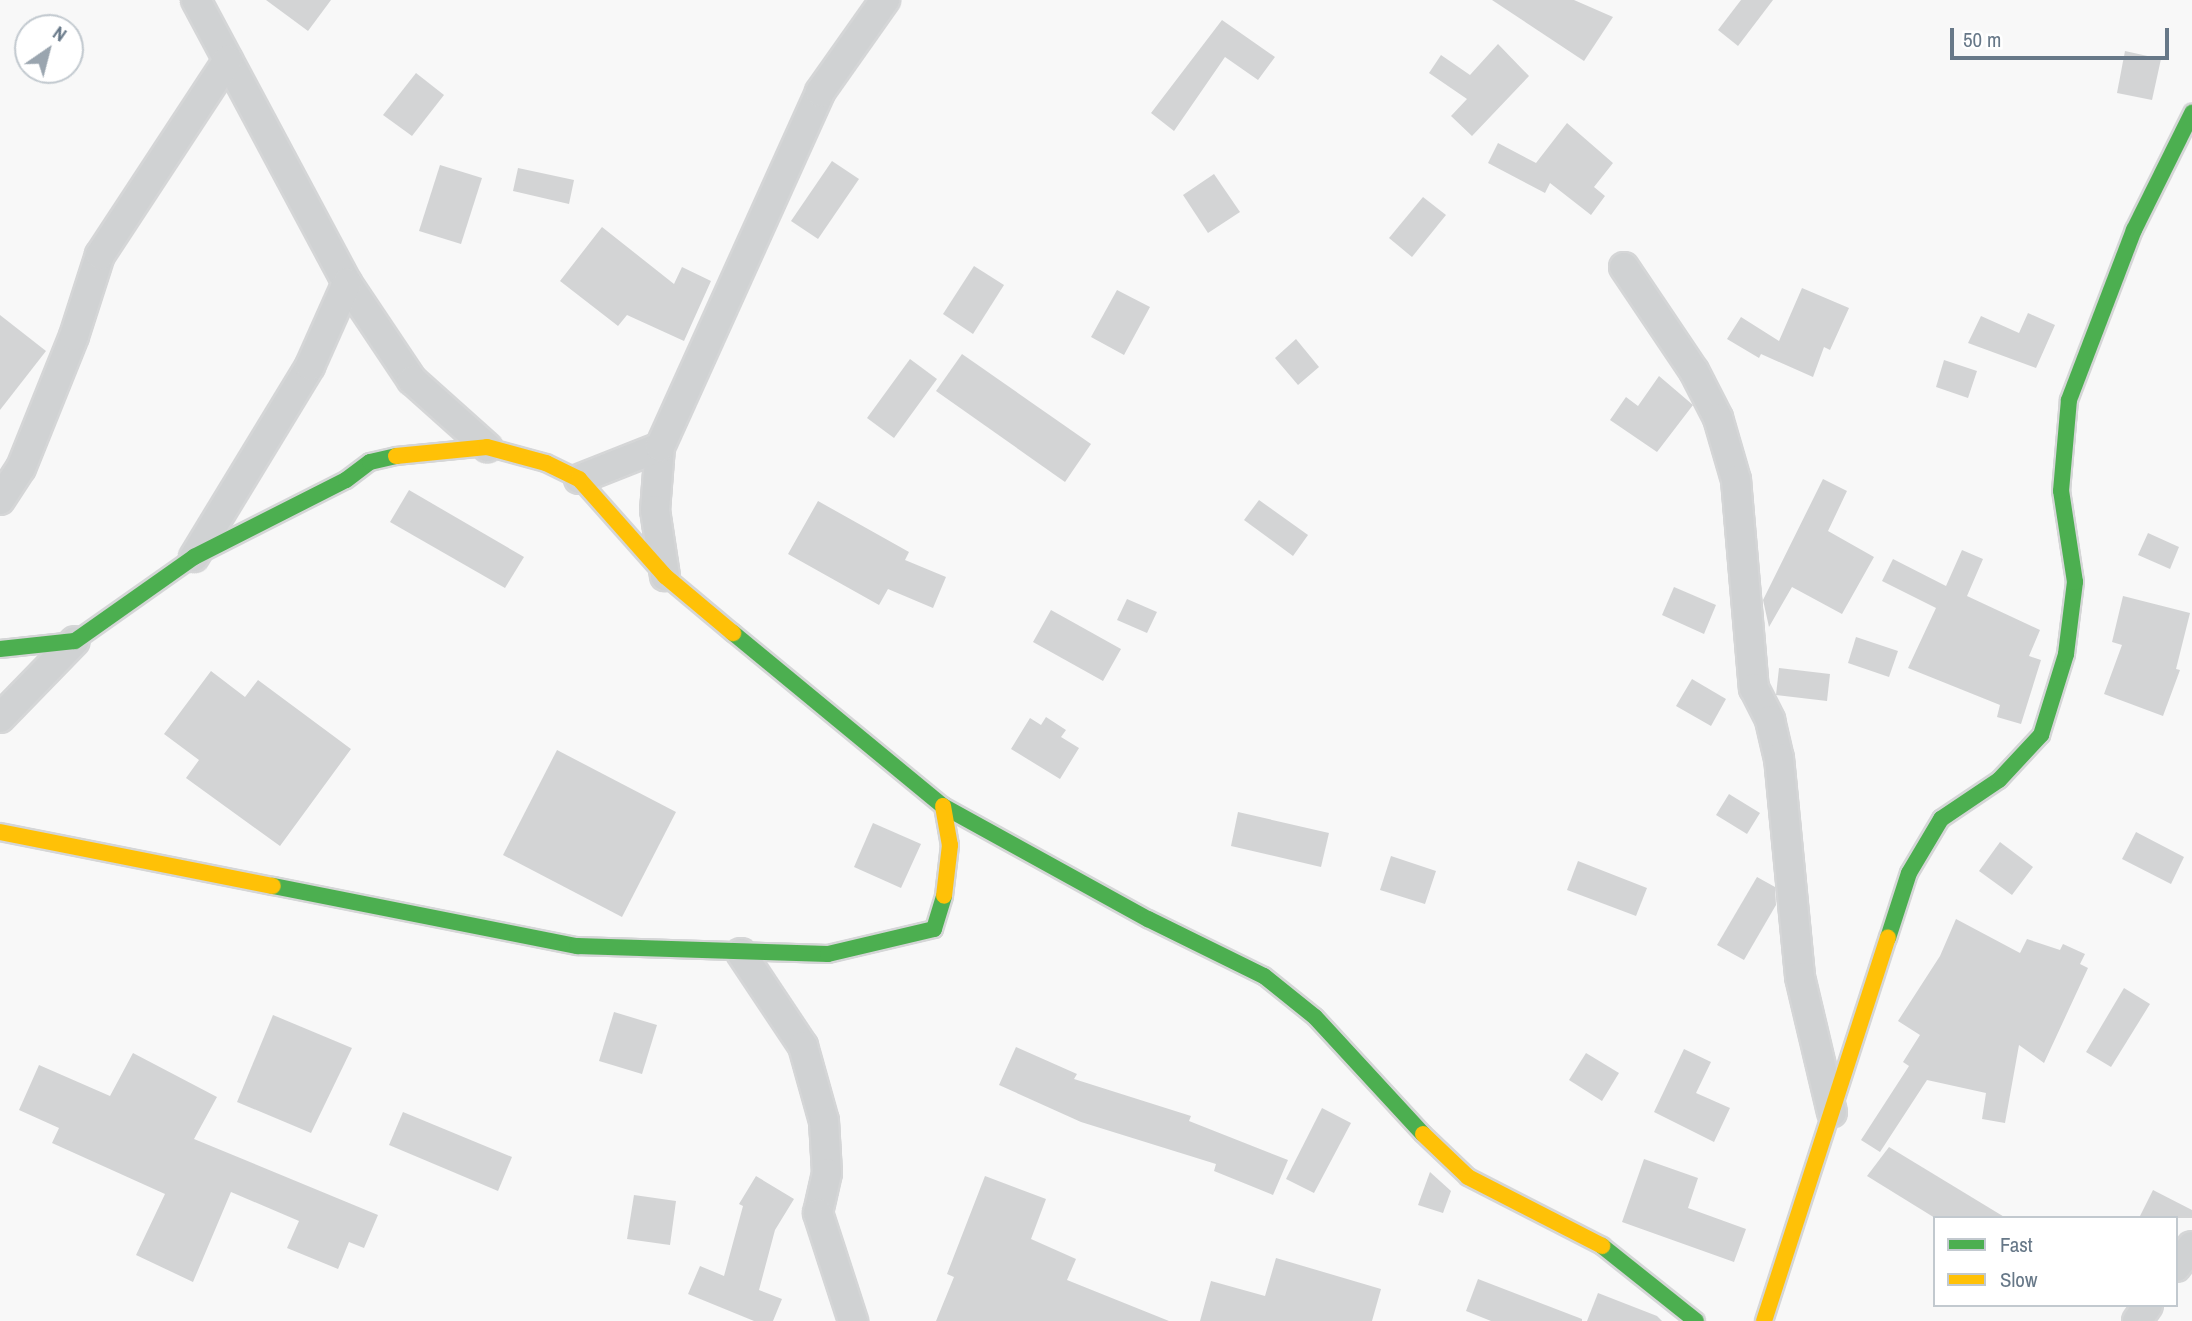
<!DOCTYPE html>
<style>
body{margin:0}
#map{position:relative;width:2192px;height:1321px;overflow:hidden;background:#f8f8f8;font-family:"Archivo Narrow",sans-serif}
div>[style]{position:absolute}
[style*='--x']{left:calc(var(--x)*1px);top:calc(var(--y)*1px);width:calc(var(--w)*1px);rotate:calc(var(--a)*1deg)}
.building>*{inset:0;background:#d3d4d5}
.roads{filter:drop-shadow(2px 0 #d5d6d7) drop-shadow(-2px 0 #d5d6d7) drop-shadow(0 2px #d5d6d7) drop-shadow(0 -2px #d5d6d7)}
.street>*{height:28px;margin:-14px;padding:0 14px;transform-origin:14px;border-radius:14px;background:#d0d2d3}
.fast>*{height:16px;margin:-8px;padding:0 8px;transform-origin:8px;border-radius:8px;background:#4caf50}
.slow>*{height:16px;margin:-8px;padding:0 8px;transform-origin:8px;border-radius:8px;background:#ffc107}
span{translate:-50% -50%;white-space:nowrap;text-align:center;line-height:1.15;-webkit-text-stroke:7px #fff;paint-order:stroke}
.legend{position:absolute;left:1933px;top:1216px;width:245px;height:91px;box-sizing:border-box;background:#fff;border:2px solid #c2c9cf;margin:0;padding:9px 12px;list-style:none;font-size:21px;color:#677888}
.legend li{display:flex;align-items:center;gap:14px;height:35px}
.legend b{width:35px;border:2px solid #c2c9cf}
.north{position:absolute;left:14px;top:14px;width:70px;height:70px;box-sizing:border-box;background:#fff;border:2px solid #c2c9cf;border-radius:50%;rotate:35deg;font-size:19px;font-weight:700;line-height:28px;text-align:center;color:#677888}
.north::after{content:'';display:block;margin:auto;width:24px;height:32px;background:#9aa5af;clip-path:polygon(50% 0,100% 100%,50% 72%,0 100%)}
.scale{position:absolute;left:1950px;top:28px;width:219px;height:32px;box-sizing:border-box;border:4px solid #677888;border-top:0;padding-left:9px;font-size:21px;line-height:24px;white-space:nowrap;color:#677888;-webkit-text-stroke:5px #fff;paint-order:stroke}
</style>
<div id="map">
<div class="building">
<div style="clip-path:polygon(266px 0,331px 0,308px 31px)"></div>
<div style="clip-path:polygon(1492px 0,1574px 0,1613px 17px,1584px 61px)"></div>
<div style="clip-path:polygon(1741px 0,1773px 0,1738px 46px,1718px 30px)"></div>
<div style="clip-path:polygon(1222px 20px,1275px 57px,1258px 80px,1225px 57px,1174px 131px,1151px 113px)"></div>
<div style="clip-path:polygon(1498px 44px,1529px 76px,1472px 136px,1451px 116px,1467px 99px,1429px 73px,1441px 55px,1470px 75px)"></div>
<div style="clip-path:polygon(2125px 51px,2161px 59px,2152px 100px,2117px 93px)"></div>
<div style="clip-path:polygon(416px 73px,444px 95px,412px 136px,383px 115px)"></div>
<div style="clip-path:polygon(1567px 123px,1613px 163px,1594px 187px,1605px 196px,1591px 215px,1550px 183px,1545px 193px,1488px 163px,1498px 143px,1536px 163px)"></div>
<div style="clip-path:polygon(832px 161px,859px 179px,818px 239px,791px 221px)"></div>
<div style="clip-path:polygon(440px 165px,482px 178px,461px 244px,419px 231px)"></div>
<div style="clip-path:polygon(518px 168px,574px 180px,569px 204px,513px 191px)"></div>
<div style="clip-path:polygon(1214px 174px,1240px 212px,1208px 233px,1183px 195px)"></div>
<div style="clip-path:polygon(1423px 197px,1446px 215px,1412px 257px,1389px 238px)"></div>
<div style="clip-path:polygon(602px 227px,674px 284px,682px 267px,711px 281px,684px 341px,627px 315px,618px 326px,560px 281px)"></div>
<div style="clip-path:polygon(974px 266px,1004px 285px,973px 334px,943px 314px)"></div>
<div style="clip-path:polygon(1802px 288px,1849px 308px,1830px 350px,1824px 347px,1813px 377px,1761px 354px,1759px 358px,1727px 339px,1741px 317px,1779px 341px)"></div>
<div style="clip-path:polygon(1117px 290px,1150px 307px,1124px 355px,1091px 337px)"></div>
<div style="clip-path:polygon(2028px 313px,2055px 325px,2036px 368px,1968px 343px,1981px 316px,2019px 333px)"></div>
<div style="clip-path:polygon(0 315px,46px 351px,0 410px)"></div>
<div style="clip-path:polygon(1296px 339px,1319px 367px,1298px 385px,1275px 358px)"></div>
<div style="clip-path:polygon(962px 354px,1091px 444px,1065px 482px,936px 391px)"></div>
<div style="clip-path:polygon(910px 359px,937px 379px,894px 438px,867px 418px)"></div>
<div style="clip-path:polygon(1944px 360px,1977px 371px,1968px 398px,1936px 387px)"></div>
<div style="clip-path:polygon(1659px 376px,1693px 405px,1657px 452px,1610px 420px,1626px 397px,1638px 406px)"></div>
<div style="clip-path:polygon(1823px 479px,1847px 491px,1828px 531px,1874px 557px,1842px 614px,1792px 587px,1769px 627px,1763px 600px)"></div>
<div style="clip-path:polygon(409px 490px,524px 557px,505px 588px,390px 522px)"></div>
<div style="clip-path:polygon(1259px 500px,1308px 535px,1293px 556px,1244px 520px)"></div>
<div style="clip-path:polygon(818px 501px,909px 552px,905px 560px,946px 577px,933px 608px,888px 589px,879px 605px,788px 554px)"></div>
<div style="clip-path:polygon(2148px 533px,2179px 547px,2170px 569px,2138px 555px)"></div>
<div style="clip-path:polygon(1962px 550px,1983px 559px,1967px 596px,2040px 630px,2029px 656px,2041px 660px,2021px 724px,1997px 717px,2000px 705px,1908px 668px,1936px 608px,1882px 581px,1893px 559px,1946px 586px)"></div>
<div style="clip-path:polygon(1674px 587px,1716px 605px,1704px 634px,1662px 615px)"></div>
<div style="clip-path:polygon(2123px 596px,2190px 613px,2176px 669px,2180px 670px,2163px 716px,2104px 694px,2122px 645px,2112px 642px)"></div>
<div style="clip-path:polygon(1127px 599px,1157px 612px,1147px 633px,1117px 620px)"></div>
<div style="clip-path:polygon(1051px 610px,1121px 649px,1103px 681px,1033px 642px)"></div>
<div style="clip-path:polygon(1856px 637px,1898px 651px,1889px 677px,1848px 663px)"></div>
<div style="clip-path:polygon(1779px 668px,1830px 674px,1827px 701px,1776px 695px)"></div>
<div style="clip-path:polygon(211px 671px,245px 697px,258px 680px,351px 749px,280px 846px,186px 778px,199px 760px,164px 734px)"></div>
<div style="clip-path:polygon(1692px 679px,1726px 699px,1711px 726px,1676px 706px)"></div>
<div style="clip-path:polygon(1046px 717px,1066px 730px,1061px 737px,1079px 748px,1060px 779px,1011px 749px,1030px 718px,1041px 725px)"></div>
<div style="clip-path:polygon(557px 750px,676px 812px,622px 917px,503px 855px)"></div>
<div style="clip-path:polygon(1729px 794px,1760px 813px,1747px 834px,1716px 815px)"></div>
<div style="clip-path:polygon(1238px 812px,1329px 833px,1321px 867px,1231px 846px)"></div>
<div style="clip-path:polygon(873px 823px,921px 844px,901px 888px,854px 867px)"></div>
<div style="clip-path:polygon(2136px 832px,2184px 857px,2171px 884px,2122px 859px)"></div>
<div style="clip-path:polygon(2000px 842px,2033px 867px,2012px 895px,1979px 871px)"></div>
<div style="clip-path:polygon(1391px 856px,1436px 871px,1425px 904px,1380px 890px)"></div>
<div style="clip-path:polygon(1578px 861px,1647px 888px,1636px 916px,1567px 890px)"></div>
<div style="clip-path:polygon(1757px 877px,1775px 887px,1776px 905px,1744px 960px,1717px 945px)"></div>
<div style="clip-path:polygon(1956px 919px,2020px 953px,2027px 939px,2060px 950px,2063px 944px,2085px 954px,2080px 964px,2088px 968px,2044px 1063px,2019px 1045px,2005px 1123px,1982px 1119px,1986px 1093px,1927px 1080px,1880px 1152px,1861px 1140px,1909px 1066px,1903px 1062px,1920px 1035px,1898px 1021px,1940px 956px)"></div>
<div style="clip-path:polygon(2124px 988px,2150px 1004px,2111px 1067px,2086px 1052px)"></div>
<div style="clip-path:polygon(614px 1012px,657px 1025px,642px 1074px,599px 1061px)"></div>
<div style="clip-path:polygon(273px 1015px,352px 1048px,311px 1133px,237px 1102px)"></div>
<div style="clip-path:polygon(1016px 1047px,1077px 1074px,1074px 1079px,1191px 1116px,1189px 1121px,1288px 1160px,1273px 1195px,1214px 1171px,1216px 1164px,1081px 1122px,999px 1085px)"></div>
<div style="clip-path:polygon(1684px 1049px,1711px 1062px,1696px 1093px,1730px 1108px,1714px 1142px,1654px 1112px)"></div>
<div style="clip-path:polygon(133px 1053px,217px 1097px,194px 1139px,378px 1215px,364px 1248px,349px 1242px,338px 1269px,287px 1248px,299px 1221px,231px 1192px,193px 1282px,136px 1255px,165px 1194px,52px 1143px,59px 1128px,19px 1110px,39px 1065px,110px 1096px)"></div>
<div style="clip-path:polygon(1586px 1053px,1619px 1073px,1602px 1101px,1569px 1080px)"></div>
<div style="clip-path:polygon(1322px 1108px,1351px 1123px,1314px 1193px,1286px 1179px)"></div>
<div style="clip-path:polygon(403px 1112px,512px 1157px,498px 1191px,389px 1145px)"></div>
<div style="clip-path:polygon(1889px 1147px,2006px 1218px,1935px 1218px,1867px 1176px)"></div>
<div style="clip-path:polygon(1644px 1159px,1698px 1178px,1688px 1208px,1746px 1229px,1734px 1262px,1622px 1222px)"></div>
<div style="clip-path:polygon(1430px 1172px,1451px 1191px,1443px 1213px,1418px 1205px)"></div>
<div style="clip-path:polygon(756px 1176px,794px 1199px,775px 1230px,759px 1290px,782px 1299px,773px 1321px,754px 1321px,688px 1294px,700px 1266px,724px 1276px,743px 1206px,739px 1204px)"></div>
<div style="clip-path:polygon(985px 1176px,1046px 1199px,1031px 1239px,1076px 1259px,1067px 1280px,1169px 1321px,936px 1321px,954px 1277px,947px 1274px)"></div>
<div style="clip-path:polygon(2153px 1190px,2192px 1210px,2192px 1218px,2139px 1218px)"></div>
<div style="clip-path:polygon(634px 1195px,676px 1201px,670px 1245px,627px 1239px)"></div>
<div style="clip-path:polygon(1276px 1258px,1381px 1289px,1372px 1321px,1200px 1321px,1211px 1281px,1265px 1296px)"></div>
<div style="clip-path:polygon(1478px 1279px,1582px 1319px,1582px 1321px,1491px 1321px,1466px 1311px)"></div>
<div style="clip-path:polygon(1598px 1293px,1657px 1316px,1662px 1321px,1587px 1321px)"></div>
</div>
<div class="roads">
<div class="street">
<div style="--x:196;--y:0;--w:321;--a:61.9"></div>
<div style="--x:347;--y:283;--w:117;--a:56.2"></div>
<div style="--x:412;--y:380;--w:101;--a:41.8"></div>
<div style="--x:1624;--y:267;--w:125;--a:56.1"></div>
<div style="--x:1694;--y:371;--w:53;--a:62.9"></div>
<div style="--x:1718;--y:418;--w:65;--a:73.8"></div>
<div style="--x:1736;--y:480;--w:209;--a:85.1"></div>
<div style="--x:1754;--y:688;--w:36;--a:63"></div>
<div style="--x:1770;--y:720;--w:39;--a:77"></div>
<div style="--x:1779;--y:758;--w:220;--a:84.5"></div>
<div style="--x:1800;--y:977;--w:139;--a:76.7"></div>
<div style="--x:660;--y:447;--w:63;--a:94.5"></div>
<div style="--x:655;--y:510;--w:67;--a:81.4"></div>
<div style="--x:579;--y:479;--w:87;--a:-21.6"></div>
<div style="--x:660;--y:447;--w:389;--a:-65.7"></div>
<div style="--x:820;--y:92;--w:113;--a:-54.8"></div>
<div style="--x:0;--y:500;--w:38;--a:-57"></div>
<div style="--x:21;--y:468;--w:142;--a:-68.1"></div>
<div style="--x:74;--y:336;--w:85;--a:-72.2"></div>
<div style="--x:100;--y:255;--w:233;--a:-56.7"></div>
<div style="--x:194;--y:557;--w:223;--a:-58.7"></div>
<div style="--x:310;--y:366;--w:91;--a:-66"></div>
<div style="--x:0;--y:718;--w:107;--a:-45.8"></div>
<div style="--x:741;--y:953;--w:112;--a:56.3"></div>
<div style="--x:803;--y:1046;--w:78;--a:74.4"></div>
<div style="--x:824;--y:1121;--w:52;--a:86.7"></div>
<div style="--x:827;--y:1173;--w:41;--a:102.7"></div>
<div style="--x:818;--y:1213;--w:114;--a:72"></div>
<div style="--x:2176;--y:1267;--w:26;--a:-53"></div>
<div style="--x:2137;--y:1321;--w:19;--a:-55"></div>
</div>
<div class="fast">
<div style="--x:733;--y:633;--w:272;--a:39.5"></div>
<div style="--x:943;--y:806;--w:234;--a:28.9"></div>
<div style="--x:1148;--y:919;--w:129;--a:26.2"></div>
<div style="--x:1264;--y:976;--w:65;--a:38.8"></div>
<div style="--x:1315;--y:1017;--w:159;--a:47.3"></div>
<div style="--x:0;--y:649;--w:75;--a:-6.1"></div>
<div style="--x:75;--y:641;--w:146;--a:-35.2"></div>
<div style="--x:194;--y:557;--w:170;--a:-26.9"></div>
<div style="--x:346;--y:480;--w:30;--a:-37"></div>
<div style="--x:370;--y:462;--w:27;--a:-13"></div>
<div style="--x:273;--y:886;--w:310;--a:11.2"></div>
<div style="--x:577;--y:946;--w:251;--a:1.8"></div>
<div style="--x:828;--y:954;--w:109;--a:-13.3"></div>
<div style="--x:934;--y:929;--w:34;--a:-73"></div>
<div style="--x:1888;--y:938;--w:68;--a:-72.1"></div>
<div style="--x:1909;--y:873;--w:63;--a:-59.3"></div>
<div style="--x:1941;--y:819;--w:70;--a:-33.9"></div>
<div style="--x:1999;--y:780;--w:62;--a:-47"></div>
<div style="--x:2041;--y:735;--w:85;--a:-72.8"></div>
<div style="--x:2066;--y:654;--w:73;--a:-82.9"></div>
<div style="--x:2075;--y:582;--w:92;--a:-98.7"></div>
<div style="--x:2061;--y:491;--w:91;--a:-85"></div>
<div style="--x:2069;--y:400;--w:182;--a:-69.1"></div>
<div style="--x:2134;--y:230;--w:131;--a:-63.6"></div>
<div style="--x:1602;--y:1246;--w:120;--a:38.6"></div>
</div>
<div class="slow">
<div style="--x:396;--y:456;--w:91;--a:-5.6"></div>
<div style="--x:487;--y:447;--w:61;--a:15.2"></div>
<div style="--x:546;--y:463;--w:37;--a:26"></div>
<div style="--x:579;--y:479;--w:130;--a:48.4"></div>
<div style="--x:665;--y:576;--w:89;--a:40"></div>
<div style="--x:943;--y:806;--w:40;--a:80"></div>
<div style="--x:950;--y:845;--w:51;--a:96.7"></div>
<div style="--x:0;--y:832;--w:278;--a:11.2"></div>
<div style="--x:1423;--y:1134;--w:62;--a:43.7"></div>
<div style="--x:1468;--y:1177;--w:151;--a:27.2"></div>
<div style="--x:1764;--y:1321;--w:403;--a:-72.1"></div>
</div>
</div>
<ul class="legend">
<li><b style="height:9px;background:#4caf50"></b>Fast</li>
<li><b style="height:9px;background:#ffc107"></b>Slow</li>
</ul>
<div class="north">N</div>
<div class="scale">50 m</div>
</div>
